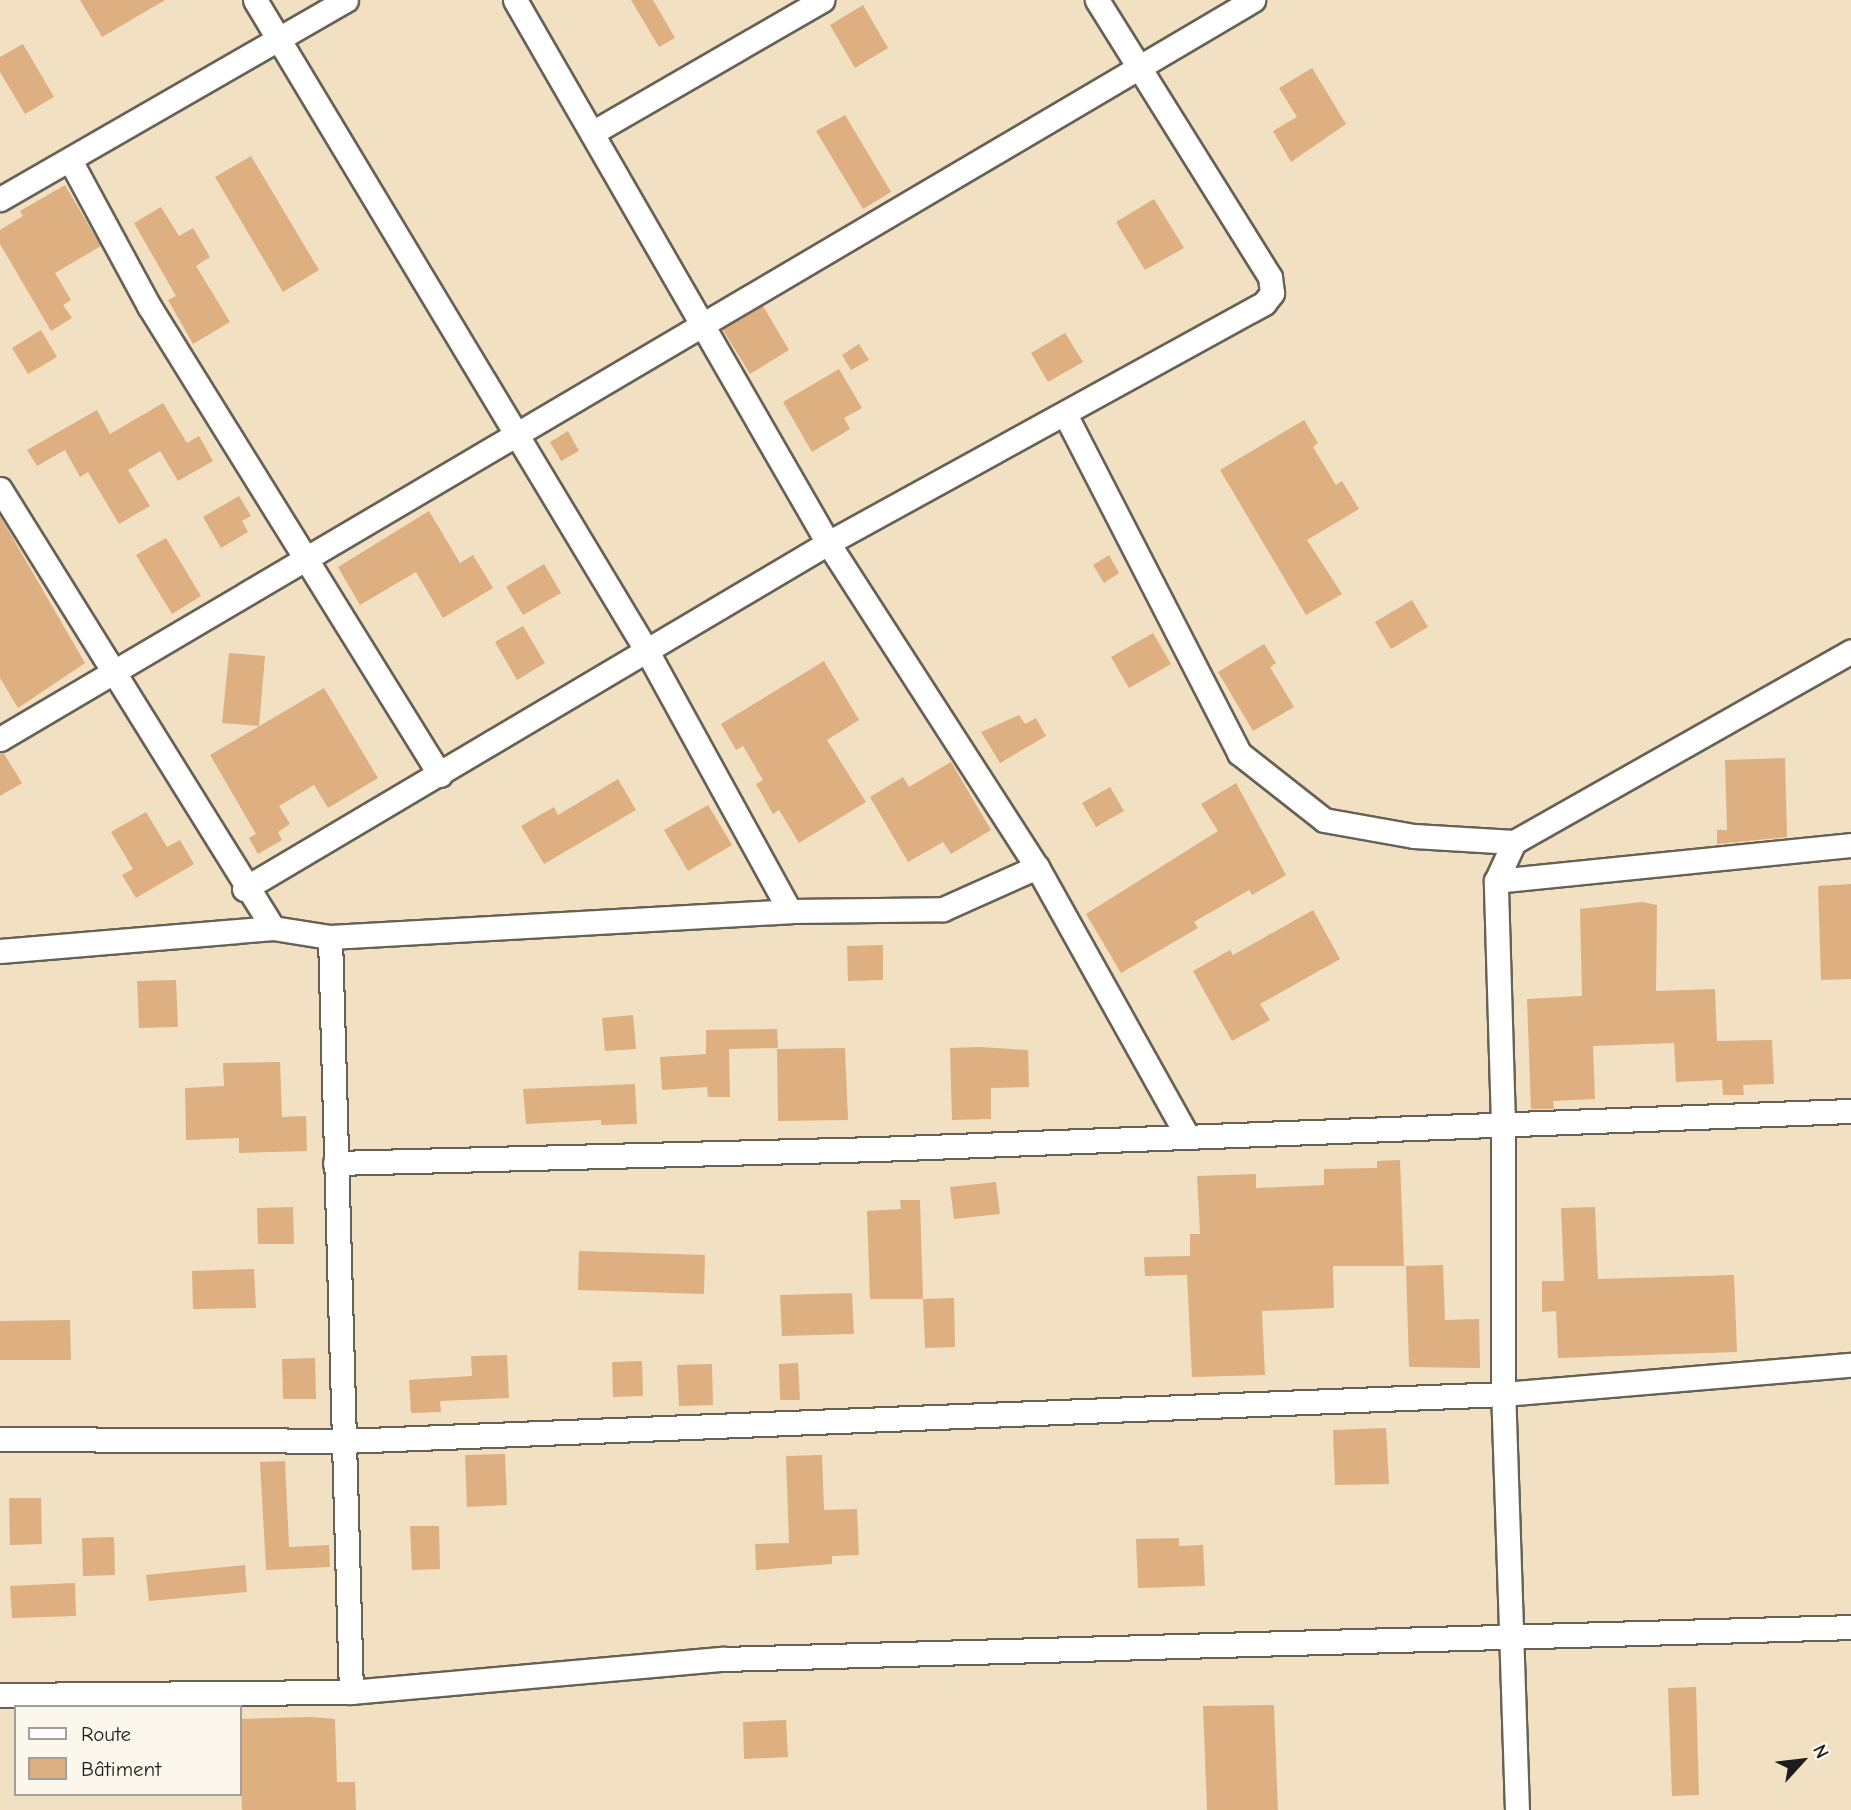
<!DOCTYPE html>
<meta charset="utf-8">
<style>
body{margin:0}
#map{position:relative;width:1851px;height:1810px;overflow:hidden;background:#f2e0c2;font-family:"Comic Neue",sans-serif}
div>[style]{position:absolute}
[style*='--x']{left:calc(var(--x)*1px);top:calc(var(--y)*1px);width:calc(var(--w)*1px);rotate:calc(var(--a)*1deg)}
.building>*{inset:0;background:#deaf81}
.roads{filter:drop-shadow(2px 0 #676156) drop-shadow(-2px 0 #676156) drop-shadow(0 2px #676156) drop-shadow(0 -2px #676156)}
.minor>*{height:23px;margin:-11.5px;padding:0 11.5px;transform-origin:11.5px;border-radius:11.5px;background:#fff}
span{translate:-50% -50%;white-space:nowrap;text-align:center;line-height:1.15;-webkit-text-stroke:5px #fbf7ec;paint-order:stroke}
.legend{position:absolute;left:14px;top:1705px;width:228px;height:91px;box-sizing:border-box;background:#fbf7ec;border:2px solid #a29f99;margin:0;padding:9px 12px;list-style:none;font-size:21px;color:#1c1c1c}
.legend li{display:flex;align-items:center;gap:14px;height:35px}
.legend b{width:35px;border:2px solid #a29f99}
.north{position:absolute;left:1767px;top:1726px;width:70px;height:70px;-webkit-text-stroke:5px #fbf7ec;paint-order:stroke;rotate:63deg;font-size:19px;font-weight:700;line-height:28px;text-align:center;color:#1c1c1c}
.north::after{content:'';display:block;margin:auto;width:24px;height:32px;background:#1c1c1c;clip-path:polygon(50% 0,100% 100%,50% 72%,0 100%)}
</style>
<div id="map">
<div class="building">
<div style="clip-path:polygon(80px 0,165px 0,102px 37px)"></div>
<div style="clip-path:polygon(631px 0,653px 0,675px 38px,659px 47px)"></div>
<div style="clip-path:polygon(863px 5px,888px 48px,855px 68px,830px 25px)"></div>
<div style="clip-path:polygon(23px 44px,54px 97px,25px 114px,0 72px,0 57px)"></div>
<div style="clip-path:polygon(1312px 68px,1346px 124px,1291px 162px,1273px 131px,1297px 117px,1279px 88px)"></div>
<div style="clip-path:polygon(845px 115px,891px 192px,863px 209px,816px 131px)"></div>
<div style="clip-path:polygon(251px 156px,319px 270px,283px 292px,215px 177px)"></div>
<div style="clip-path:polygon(65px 185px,101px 246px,55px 273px,71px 300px,63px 305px,72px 318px,51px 331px,0 244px,0 230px,23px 216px,20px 211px)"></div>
<div style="clip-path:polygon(1154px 199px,1184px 248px,1145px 270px,1116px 222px)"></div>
<div style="clip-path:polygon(161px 207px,179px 236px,193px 228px,210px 257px,196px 266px,230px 322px,193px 344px,168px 300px,176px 296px,134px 223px)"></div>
<div style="clip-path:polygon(763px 306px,789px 350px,750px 374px,723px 330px)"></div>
<div style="clip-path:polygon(41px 330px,57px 357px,28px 374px,12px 348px)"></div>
<div style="clip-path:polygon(1065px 333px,1083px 362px,1048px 382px,1031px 353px)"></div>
<div style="clip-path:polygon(859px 344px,869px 360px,851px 370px,842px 355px)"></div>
<div style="clip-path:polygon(839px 369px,862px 408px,844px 418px,850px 429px,812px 452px,783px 402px)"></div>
<div style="clip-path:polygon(163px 403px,187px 443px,199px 436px,213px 461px,178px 481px,160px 451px,128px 470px,150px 506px,119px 524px,88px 472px,80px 477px,65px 450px,37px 466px,27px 450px,97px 410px,110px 434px)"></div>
<div style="clip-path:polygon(1304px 420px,1318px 443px,1313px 447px,1336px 485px,1342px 481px,1359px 509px,1307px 540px,1342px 594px,1306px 615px,1220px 470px)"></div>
<div style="clip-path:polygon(568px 431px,579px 451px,561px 461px,550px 442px)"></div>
<div style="clip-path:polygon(239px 496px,251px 516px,242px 521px,248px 532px,221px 548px,203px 517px)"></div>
<div style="clip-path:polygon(429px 511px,460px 563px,473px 555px,493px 588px,443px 618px,416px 572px,360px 605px,338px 567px)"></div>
<div style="clip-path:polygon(0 516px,85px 663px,18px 708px,0 678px)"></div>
<div style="clip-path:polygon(166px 538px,201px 596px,172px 614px,136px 555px)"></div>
<div style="clip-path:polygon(1109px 555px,1119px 573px,1104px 583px,1093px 565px)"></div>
<div style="clip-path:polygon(544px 564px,561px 593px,523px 615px,506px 587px)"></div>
<div style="clip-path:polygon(1412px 600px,1428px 627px,1391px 649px,1375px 622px)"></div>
<div style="clip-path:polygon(523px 626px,545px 663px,517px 680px,495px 642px)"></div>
<div style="clip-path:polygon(1153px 633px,1171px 664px,1129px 688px,1111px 657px)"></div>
<div style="clip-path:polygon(1264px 644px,1276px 663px,1270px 667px,1294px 707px,1253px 731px,1218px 672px)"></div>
<div style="clip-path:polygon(229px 653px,265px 656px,259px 726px,222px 723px)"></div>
<div style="clip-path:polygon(824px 661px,859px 720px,827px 740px,866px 802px,799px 843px,779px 810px,773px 814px,756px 784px,763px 780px,743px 746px,736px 750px,721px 724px)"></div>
<div style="clip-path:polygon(324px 688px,378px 778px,328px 808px,314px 785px,279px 806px,290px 824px,278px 832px,282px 840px,258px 854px,249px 838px,256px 834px,210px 755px)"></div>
<div style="clip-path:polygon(1019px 715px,1025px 724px,1036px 718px,1046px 736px,1000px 763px,981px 732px)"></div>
<div style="clip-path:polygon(3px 752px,22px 783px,0 796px,0 753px)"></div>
<div style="clip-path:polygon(1785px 758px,1787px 837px,1717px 844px,1717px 830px,1727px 830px,1725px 760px)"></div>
<div style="clip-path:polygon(951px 762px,991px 830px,951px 854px,943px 842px,908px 862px,870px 797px,903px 777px,909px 787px)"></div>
<div style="clip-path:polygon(618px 779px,636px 810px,544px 864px,521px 826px,554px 807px,558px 815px)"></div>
<div style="clip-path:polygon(1236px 783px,1286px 875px,1252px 895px,1249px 890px,1194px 922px,1198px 928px,1121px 973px,1086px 914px,1218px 831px,1201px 804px)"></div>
<div style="clip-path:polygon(1110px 787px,1124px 811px,1096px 827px,1082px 803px)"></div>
<div style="clip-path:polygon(708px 805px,732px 845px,688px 871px,664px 830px)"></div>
<div style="clip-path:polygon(146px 812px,167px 847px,180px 840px,194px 864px,136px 898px,122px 875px,133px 869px,111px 832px)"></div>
<div style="clip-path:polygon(1851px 884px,1851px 979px,1821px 980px,1818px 886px)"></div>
<div style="clip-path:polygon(1642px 902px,1657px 905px,1656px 991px,1715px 989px,1717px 1041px,1772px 1040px,1774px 1084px,1743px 1085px,1744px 1095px,1723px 1095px,1722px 1080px,1676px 1082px,1674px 1043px,1593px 1046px,1595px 1099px,1553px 1101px,1554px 1109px,1531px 1109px,1527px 999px,1582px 996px,1580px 909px)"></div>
<div style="clip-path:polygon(1313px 910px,1340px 959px,1260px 1004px,1270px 1020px,1232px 1041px,1193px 971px,1230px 950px,1233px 955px)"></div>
<div style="clip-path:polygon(883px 945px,883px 980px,848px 981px,847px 946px)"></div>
<div style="clip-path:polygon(176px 980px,178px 1027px,139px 1028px,137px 981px)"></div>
<div style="clip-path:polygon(633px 1015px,636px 1049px,605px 1051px,602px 1018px)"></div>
<div style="clip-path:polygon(777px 1029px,778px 1048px,729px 1049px,730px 1097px,708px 1097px,707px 1087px,662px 1090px,660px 1057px,706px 1054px,706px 1030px)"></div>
<div style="clip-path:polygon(980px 1047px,1028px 1050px,1029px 1087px,991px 1088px,991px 1119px,952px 1120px,950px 1048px)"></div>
<div style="clip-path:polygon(845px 1048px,848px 1120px,778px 1121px,777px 1049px)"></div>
<div style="clip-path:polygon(280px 1062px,282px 1117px,306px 1116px,307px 1151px,239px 1153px,239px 1138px,186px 1140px,185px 1088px,224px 1086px,223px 1063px)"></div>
<div style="clip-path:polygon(635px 1084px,637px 1124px,601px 1125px,601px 1120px,526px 1124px,523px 1089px)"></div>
<div style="clip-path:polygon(1400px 1160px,1404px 1266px,1333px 1266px,1334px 1308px,1262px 1311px,1265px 1375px,1192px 1377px,1187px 1275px,1145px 1276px,1144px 1257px,1190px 1256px,1190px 1234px,1200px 1234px,1197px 1176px,1256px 1174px,1256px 1188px,1324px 1185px,1324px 1169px,1377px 1168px,1377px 1161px)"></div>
<div style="clip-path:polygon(996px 1182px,1000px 1214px,954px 1219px,950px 1187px)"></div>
<div style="clip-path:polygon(900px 1200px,920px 1200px,923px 1299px,870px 1299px,867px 1211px,901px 1209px)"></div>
<div style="clip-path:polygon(293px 1207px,294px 1244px,258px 1244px,257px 1208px)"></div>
<div style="clip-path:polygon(1595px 1207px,1598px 1279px,1734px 1275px,1737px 1352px,1558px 1358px,1556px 1311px,1542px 1312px,1542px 1281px,1564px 1281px,1561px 1208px)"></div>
<div style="clip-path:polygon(579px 1251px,705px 1255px,704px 1294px,578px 1290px)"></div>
<div style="clip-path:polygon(1443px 1265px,1445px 1320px,1479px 1319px,1480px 1368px,1409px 1367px,1406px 1266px)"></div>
<div style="clip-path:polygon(254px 1269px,256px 1308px,193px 1309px,192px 1271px)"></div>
<div style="clip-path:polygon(852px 1293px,854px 1334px,782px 1336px,780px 1295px)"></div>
<div style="clip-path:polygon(954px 1298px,955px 1347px,925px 1348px,923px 1299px)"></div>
<div style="clip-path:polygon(70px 1320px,71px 1360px,0 1360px,0 1321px)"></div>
<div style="clip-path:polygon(507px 1355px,509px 1398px,440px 1401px,441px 1412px,411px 1413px,409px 1380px,472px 1376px,471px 1356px)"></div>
<div style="clip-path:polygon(315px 1358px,316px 1399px,283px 1399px,282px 1359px)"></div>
<div style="clip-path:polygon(642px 1361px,643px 1396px,613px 1397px,612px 1362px)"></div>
<div style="clip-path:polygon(798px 1363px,800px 1400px,780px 1400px,779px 1364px)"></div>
<div style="clip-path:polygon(712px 1364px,713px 1405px,679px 1406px,677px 1365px)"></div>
<div style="clip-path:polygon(1386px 1428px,1389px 1484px,1335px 1485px,1333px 1430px)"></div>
<div style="clip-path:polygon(505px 1454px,507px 1505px,467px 1507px,465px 1455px)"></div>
<div style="clip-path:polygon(822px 1455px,824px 1510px,857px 1509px,859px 1555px,832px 1556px,832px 1564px,756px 1570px,755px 1544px,789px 1543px,786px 1456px)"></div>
<div style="clip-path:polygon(285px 1461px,289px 1547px,329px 1545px,330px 1567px,266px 1570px,260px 1462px)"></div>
<div style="clip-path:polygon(9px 1498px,41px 1498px,42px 1544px,10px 1545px)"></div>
<div style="clip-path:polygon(410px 1526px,439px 1526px,440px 1569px,412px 1570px)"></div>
<div style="clip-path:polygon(114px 1537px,115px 1575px,83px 1576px,82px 1538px)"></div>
<div style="clip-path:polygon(1179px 1538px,1179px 1546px,1203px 1545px,1205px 1586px,1138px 1588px,1136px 1539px)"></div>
<div style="clip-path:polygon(245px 1565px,247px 1592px,149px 1601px,146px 1575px)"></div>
<div style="clip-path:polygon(75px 1583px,76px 1616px,12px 1618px,10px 1586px)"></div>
<div style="clip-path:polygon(1696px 1687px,1699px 1795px,1672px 1796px,1668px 1688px)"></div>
<div style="clip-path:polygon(1274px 1705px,1278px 1810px,1207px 1810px,1203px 1706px)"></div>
<div style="clip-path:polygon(311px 1717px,335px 1719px,337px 1782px,355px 1782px,356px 1810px,242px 1810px,240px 1719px)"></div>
<div style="clip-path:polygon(786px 1720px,788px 1757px,744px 1759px,743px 1722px)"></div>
</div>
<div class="roads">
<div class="minor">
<div style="--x:255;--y:0;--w:762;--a:58.96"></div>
<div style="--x:648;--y:653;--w:294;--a:61.2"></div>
<div style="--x:515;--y:0;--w:627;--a:60.04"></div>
<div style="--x:828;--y:543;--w:386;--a:57.2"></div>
<div style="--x:1037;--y:867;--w:306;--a:60.8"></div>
<div style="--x:592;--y:133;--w:266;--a:-30"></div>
<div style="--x:70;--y:160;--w:166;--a:61.6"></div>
<div style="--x:149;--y:306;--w:552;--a:58.18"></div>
<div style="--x:0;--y:199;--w:399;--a:-29.9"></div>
<div style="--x:1066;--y:416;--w:379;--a:62.8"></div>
<div style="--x:1239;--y:753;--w:108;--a:38.2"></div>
<div style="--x:1324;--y:820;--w:91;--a:10.1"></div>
<div style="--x:1414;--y:836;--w:100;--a:3.4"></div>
<div style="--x:0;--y:489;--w:517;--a:58.12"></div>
<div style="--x:0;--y:739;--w:1455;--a:-30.53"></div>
<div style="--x:1496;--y:881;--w:357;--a:-5.8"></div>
<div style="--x:244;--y:889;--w:679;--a:-30.65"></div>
<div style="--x:828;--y:543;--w:498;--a:-28.8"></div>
<div style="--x:1264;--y:303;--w:13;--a:-51"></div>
<div style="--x:1272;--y:293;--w:16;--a:-97"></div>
<div style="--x:1270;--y:277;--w:327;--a:-122"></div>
<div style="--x:330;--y:937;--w:755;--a:88.41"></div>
<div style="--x:0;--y:951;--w:274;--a:-4.8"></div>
<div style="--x:273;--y:928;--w:58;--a:9"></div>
<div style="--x:330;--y:937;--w:461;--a:-3.2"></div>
<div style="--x:790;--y:911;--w:153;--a:-0.7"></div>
<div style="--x:943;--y:909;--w:103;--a:-24.1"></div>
<div style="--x:335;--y:1163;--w:543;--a:-1.48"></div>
<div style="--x:878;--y:1149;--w:974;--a:-2.24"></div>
<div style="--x:0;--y:1439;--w:344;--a:0.3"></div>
<div style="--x:344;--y:1441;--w:1160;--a:-2.32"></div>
<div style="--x:1503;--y:1394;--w:349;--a:-4.8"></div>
<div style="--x:0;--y:1695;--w:351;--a:-0.5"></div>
<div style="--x:351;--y:1692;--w:373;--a:-5.1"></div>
<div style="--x:723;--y:1659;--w:1128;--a:-1.62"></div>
<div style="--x:1517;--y:1810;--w:416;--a:-91.9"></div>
<div style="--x:1503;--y:1394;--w:270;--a:-90"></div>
<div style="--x:1503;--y:1124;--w:243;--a:-91.7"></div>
<div style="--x:1496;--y:881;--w:43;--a:-65.2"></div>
<div style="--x:1514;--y:842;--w:387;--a:-29.5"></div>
</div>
</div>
<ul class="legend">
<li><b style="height:9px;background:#fff"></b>Route</li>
<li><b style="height:19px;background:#deaf81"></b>Bâtiment</li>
</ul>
<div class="north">N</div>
</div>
